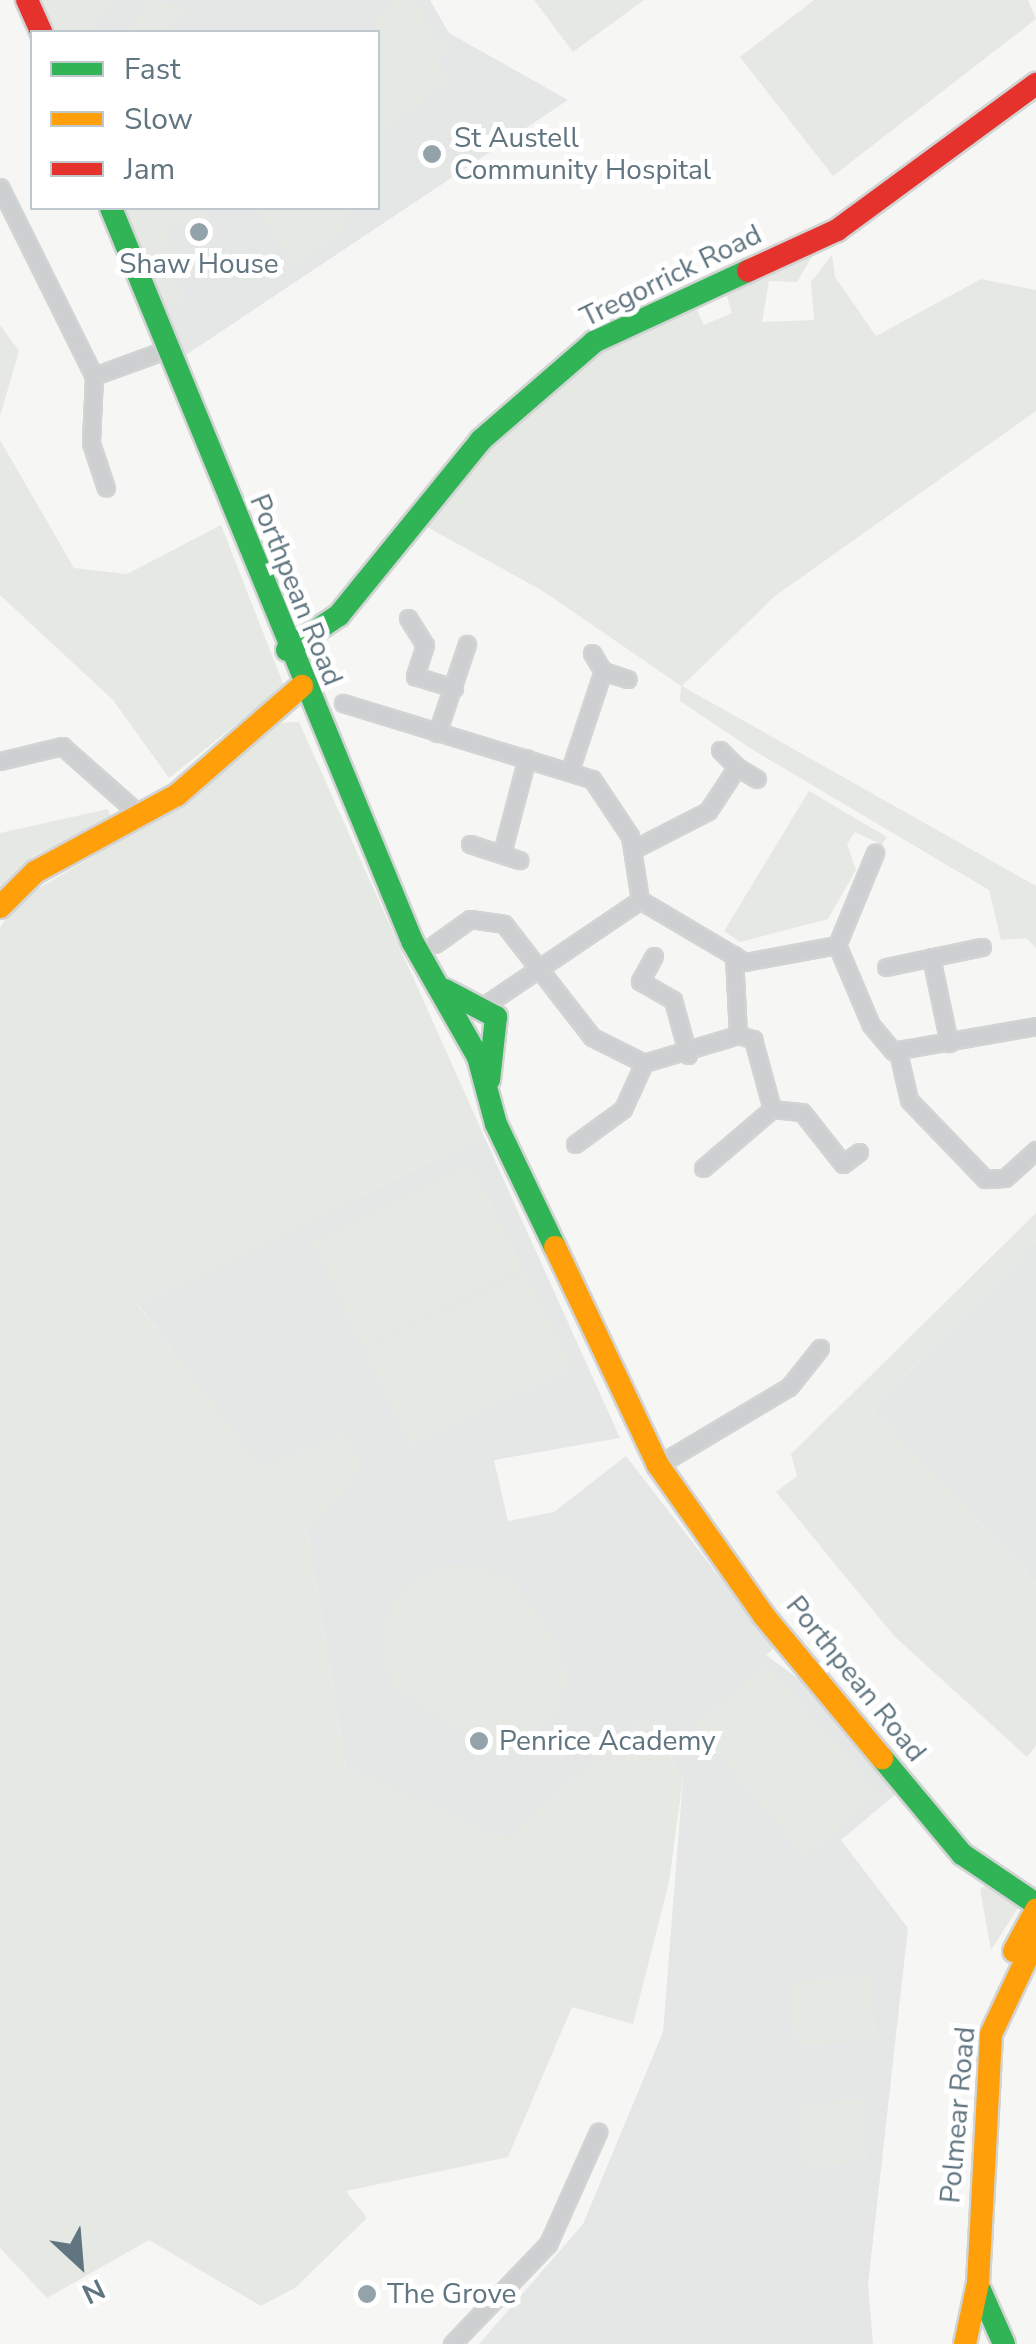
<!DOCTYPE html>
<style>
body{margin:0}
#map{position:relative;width:1036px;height:2344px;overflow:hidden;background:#f6f6f5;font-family:"Nunito Sans",sans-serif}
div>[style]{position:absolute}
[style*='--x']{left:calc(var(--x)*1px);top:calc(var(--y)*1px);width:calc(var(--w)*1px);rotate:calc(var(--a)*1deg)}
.built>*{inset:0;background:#e5e7e6}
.green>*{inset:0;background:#e6e9e3}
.roads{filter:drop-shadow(2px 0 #d2d4d4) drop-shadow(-2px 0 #d2d4d4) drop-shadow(0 2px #d2d4d4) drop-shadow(0 -2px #d2d4d4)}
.street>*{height:15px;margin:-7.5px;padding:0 7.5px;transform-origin:7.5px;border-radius:7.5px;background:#cdcfd0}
.fast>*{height:22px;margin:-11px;padding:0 11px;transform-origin:11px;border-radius:11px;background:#30b455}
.slow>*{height:22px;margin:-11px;padding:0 11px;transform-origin:11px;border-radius:11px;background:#ff9f0a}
.jam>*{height:22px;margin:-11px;padding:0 11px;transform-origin:11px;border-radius:11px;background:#e5322d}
.dots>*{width:28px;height:28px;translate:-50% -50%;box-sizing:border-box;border:5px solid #fff;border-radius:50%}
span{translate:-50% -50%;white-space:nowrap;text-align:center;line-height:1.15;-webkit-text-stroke:10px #fff;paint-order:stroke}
.poi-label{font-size:28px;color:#607580}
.left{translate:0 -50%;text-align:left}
.street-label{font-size:28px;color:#607580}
.legend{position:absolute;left:30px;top:30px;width:350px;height:180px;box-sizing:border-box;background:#fff;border:2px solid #bfc8cc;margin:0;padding:12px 18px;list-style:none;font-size:30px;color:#607580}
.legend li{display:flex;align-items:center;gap:20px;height:50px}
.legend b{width:50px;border:2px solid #bfc8cc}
.north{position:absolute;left:30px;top:2214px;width:100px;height:100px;-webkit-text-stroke:8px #fff;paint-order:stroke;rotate:154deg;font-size:28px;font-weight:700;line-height:40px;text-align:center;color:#607580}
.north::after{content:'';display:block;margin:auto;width:35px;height:45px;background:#607580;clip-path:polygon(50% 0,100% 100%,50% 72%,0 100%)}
</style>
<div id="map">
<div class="built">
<div style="clip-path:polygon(37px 0,430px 0,449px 33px,568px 100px,183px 357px,122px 208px,378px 208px,378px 32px,50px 32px)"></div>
<div style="clip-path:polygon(484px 1136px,620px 1438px,494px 1460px,508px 1521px,554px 1512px,626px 1456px,774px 1648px,766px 1655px,801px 1681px,896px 1794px,841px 1840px,908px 1928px,868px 2285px,873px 2344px,479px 2344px,583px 2224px,663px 2032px,683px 1778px,648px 1714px,507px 1839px,346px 1768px,307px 1532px,138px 1304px)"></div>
<div style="clip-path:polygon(1036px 1241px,1036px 1583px,872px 1409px)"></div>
</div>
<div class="green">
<div style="clip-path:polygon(34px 0,117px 0,95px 25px,101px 32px,49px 32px)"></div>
<div style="clip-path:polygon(151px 0,189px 9px,164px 32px,127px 32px)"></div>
<div style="clip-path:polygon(393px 0,415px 0,435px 37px,455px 46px,435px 60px,448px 81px,378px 135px,375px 20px)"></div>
<div style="clip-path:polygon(534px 0,644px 0,573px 52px)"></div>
<div style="clip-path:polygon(814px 0,1028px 0,1036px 19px,833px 176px,740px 57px)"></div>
<div style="clip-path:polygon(119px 208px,213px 215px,165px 228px,175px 254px,182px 252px,172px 268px,184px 300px,162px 304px)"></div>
<div style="clip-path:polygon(256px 208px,350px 208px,350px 214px,343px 232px,294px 264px)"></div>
<div style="clip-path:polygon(817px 248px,797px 282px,769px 281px,762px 322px,814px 320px,811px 282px,832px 255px,835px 277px,876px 336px,981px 279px,1036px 290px,1036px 411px,775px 596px,682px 686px,1036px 886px,1036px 948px,1026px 938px,1001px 940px,989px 890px,753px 750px,680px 701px,681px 686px,543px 591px,427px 527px,464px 470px,600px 348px,694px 304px,704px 325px,732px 313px,725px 290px)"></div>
<div style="clip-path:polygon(0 325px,19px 351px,0 416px)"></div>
<div style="clip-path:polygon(0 440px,74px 568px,127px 574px,221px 525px,284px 686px,169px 778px,113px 700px,0 595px)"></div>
<div style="clip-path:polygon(299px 722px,484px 1136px,138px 1305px,262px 1468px,346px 1432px,363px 1468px,307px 1532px,346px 1768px,507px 1838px,648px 1713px,683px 1778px,669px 1882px,633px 2024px,572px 2007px,508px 2157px,346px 2191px,367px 2218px,295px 2288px,261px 2306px,149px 2240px,47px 2298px,0 2248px,0 928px,17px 901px,189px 800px,273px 723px)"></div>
<div style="clip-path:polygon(809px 791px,887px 837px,882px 845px,855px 832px,847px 844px,856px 870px,828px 919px,740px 942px,724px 931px)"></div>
<div style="clip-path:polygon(108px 809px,112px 821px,33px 856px,0 895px,0 833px)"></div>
<div style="clip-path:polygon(472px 1164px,523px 1268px,363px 1347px,312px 1242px)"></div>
<div style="clip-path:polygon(1036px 1213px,1036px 1241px,872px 1409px,1036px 1583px,1036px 1745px,1027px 1757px,894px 1636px,776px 1492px,797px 1476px,791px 1454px)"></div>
<div style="clip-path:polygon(526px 1272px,573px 1368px,411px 1447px,365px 1351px)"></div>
<div style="clip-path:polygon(469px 1564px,512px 1581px,557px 1642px,567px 1678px,555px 1719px,494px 1754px,394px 1687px,379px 1641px,394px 1601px,434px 1568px)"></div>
<div style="clip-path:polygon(767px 1664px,879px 1794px,805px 1857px,694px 1726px)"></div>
<div style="clip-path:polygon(987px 1885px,1018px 1908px,991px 1950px,980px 1889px)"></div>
<div style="clip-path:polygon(872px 1976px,877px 2040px,796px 2046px,791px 1982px)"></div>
<div style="clip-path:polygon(862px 2098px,868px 2161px,805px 2167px,799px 2104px)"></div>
</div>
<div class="roads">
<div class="street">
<div style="--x:0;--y:187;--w:211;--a:63.6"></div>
<div style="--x:94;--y:376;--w:67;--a:92.6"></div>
<div style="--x:91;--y:443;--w:47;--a:71.6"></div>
<div style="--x:94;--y:376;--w:79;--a:-20"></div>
<div style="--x:408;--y:618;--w:32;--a:58"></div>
<div style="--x:425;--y:645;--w:33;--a:108"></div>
<div style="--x:415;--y:676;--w:41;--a:17.1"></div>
<div style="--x:592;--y:653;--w:21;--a:59"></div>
<div style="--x:603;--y:671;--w:26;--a:18"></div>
<div style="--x:343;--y:703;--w:260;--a:17"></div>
<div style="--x:592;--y:779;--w:69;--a:56.3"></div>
<div style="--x:630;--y:836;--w:65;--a:81.1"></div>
<div style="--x:437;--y:733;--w:94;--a:-71.4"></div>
<div style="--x:0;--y:761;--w:64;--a:-13.6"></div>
<div style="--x:62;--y:746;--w:106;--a:41.5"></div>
<div style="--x:737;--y:767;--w:23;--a:31"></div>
<div style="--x:570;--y:770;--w:104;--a:-71.6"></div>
<div style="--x:470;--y:844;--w:52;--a:18.1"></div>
<div style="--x:634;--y:849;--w:83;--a:-27.2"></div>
<div style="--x:708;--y:811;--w:53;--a:-56.6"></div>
<div style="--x:737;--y:767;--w:24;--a:-135"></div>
<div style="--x:502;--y:853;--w:98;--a:-75.3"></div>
<div style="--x:435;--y:944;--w:43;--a:-35.5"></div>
<div style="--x:470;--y:919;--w:34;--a:8"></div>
<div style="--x:504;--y:924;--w:143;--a:52.1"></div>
<div style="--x:592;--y:1037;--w:58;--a:26.6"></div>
<div style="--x:644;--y:1063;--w:98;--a:-16.6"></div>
<div style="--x:738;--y:1035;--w:80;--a:-92.9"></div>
<div style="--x:837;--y:945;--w:100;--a:-67.6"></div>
<div style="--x:654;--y:956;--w:29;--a:119"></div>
<div style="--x:640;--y:981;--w:38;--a:30"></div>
<div style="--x:673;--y:1000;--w:57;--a:74.7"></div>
<div style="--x:931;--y:957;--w:88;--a:78.2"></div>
<div style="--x:886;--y:967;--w:98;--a:-11.8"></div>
<div style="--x:482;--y:1007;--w:191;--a:-34.1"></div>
<div style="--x:640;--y:900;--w:122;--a:30.6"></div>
<div style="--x:745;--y:962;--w:94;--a:-10.5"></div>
<div style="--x:837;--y:945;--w:87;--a:67"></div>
<div style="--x:871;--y:1025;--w:34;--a:50"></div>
<div style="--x:893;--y:1051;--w:145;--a:-9.9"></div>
<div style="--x:738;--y:1035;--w:16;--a:15"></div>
<div style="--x:753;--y:1039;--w:73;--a:74.8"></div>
<div style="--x:772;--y:1109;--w:30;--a:6"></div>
<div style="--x:802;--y:1112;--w:66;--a:51.7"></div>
<div style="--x:843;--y:1164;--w:20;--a:-37"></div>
<div style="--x:898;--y:1052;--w:49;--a:77.1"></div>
<div style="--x:909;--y:1100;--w:110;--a:46.1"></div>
<div style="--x:985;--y:1179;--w:20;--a:-3"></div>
<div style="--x:1005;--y:1178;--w:42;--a:-42.1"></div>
<div style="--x:575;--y:1144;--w:59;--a:-36.1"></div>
<div style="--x:623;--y:1109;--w:51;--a:-65.5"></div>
<div style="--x:703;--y:1168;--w:91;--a:-40.5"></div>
<div style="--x:658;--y:1465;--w:152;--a:-30.8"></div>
<div style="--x:789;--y:1387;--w:50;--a:-51.5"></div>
<div style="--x:452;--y:2344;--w:139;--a:-46.2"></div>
<div style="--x:548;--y:2244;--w:123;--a:-65.9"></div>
</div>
<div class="fast">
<div style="--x:111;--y:208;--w:792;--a:67.67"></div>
<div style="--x:412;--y:941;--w:133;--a:60.4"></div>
<div style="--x:478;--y:1057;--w:69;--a:75"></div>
<div style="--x:496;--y:1124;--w:136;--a:64.4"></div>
<div style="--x:287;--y:650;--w:63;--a:-33.9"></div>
<div style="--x:339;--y:615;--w:225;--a:-50.9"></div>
<div style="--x:481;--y:440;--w:150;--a:-40.9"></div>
<div style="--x:594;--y:342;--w:170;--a:-24.8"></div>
<div style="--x:445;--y:990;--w:58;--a:27.9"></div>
<div style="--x:496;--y:1017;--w:63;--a:96.3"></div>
<div style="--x:882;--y:1758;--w:125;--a:50.2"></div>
<div style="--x:962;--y:1854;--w:89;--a:34"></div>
<div style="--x:980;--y:2290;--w:59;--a:66"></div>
</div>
<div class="slow">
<div style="--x:0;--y:907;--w:49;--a:-45"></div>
<div style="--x:35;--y:872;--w:162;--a:-28.5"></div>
<div style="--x:177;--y:795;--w:166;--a:-41.1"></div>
<div style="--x:555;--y:1247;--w:241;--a:64.7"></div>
<div style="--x:658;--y:1465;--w:184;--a:54.9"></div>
<div style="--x:764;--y:1616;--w:185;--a:50.3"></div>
<div style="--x:1014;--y:1951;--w:47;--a:-61.8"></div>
<div style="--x:965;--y:2344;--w:62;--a:-78"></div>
<div style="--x:978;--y:2283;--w:249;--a:-87"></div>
<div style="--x:991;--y:2034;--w:105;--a:-64.7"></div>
</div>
<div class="jam">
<div style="--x:27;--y:0;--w:35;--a:66"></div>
<div style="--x:748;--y:271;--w:98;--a:-24.7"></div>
<div style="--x:837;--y:230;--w:247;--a:-36.3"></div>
</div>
</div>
<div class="dots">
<div style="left:432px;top:154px;background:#94a2a9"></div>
<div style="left:199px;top:232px;background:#94a2a9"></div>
<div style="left:479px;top:1741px;background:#94a2a9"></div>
<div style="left:367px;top:2294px;background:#94a2a9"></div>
</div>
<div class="poi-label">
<span class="left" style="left:454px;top:154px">St Austell<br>Community Hospital</span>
<span style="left:199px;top:264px">Shaw House</span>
<span class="left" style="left:499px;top:1741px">Penrice Academy</span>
<span class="left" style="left:387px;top:2294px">The Grove</span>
</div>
<div class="street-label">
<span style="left:671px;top:276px;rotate:-26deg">Tregorrick Road</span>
<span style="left:296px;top:590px;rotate:68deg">Porthpean Road</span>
<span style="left:856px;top:1679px;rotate:51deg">Porthpean Road</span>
<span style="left:958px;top:2115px;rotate:-85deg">Polmear Road</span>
</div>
<ul class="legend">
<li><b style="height:12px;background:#30b455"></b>Fast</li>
<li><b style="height:12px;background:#ff9f0a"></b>Slow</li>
<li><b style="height:12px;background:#e5322d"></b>Jam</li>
</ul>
<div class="north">N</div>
</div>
